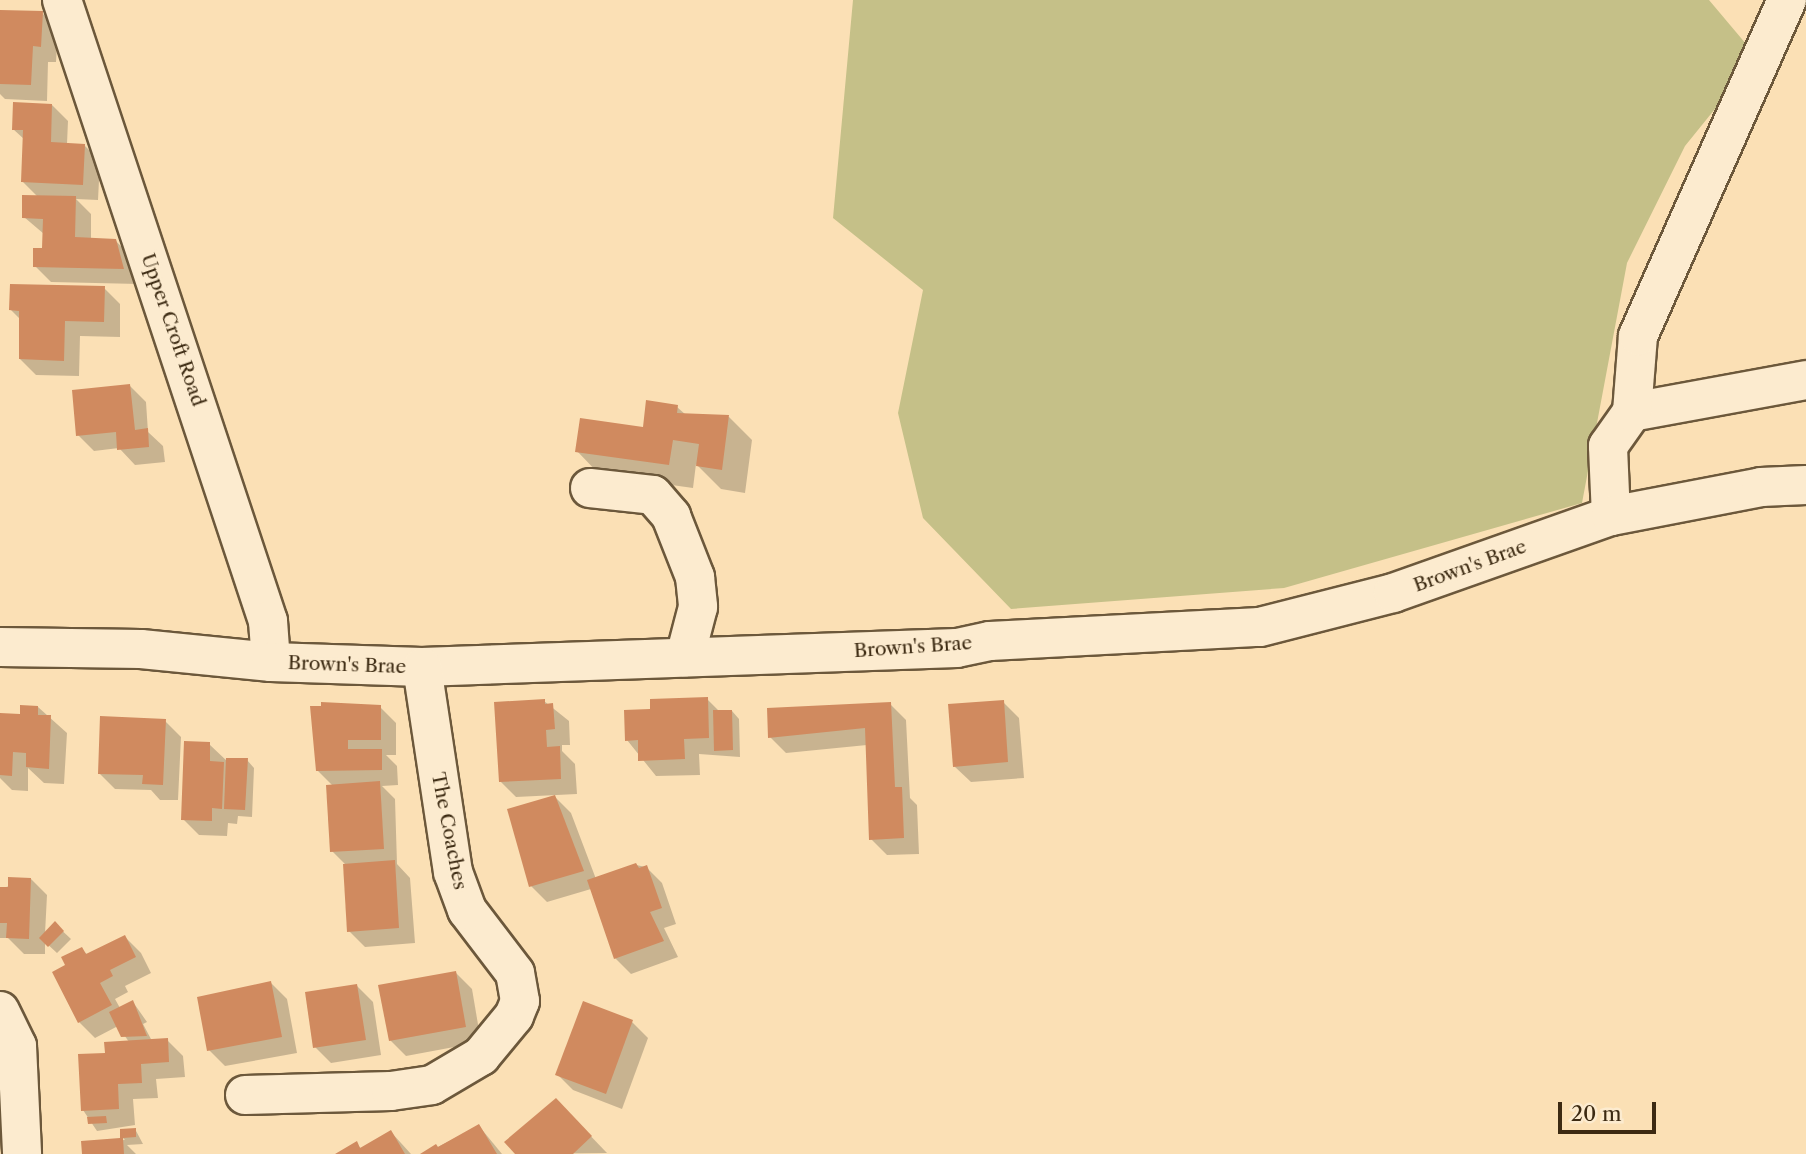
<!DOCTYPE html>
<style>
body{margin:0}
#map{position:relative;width:1806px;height:1154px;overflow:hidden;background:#fbe0b5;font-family:"Libre Caslon Text",serif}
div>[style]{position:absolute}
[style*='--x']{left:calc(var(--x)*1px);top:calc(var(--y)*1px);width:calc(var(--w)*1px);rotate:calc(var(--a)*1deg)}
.green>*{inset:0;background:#c5c088}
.shadow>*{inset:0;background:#0003}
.building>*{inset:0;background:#d08a5f}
.roads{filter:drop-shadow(2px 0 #6c583b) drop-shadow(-2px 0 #6c583b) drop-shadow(0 2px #6c583b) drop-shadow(0 -2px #6c583b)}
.minor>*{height:38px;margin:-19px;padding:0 19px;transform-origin:19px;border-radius:19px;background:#fcebcf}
span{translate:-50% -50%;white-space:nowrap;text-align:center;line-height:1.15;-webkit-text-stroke:5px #fcebcf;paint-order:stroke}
.street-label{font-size:19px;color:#3c2a12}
.scale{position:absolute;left:1558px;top:1102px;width:98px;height:32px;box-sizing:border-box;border:4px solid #3c2a12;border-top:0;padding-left:9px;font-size:21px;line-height:24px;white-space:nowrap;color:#3c2a12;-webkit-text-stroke:5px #fcebcf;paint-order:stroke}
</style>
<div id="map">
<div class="green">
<div style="clip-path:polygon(853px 0,1709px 0,1757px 57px,1685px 146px,1627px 263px,1582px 503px,1284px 588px,1011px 609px,923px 518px,898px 413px,923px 290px,833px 218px)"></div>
</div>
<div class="shadow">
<div style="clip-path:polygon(0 11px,42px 13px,58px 29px,56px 62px,48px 62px,47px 101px,5px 99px,0 94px)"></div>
<div style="clip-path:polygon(52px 105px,68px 121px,67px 144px,84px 145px,100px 161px,98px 200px,76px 199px,91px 214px,91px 240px,115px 240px,131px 257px,139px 284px,51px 282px,35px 266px,44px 250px,44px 234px,24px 217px,38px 197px,23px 182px,25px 140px,13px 129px)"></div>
<div style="clip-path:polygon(104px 288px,120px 304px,120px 337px,80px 336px,79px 376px,36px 375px,20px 359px,21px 320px,11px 310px)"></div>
<div style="clip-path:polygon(130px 386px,146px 402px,148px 432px,163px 446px,165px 462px,135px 465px,119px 448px,94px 451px,78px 435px)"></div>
<div style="clip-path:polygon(677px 407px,686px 415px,729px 417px,752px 440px,745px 493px,721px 489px,696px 464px,693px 488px,600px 475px,577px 451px,644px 429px)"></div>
<div style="clip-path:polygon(707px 699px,720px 712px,732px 711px,739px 719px,740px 757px,699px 754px,700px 775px,656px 776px,627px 740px,652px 711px)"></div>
<div style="clip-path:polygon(544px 701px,569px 721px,570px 745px,562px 745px,562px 751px,575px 764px,577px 794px,516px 797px,500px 781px)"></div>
<div style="clip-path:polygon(1003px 702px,1019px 718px,1024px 778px,971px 782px,954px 766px)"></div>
<div style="clip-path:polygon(890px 704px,906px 720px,910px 798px,917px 805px,919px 854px,887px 855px,871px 839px,867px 745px,786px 753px,770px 737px)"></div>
<div style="clip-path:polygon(38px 707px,67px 733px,64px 784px,44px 783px,28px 768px,28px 791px,12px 790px,0 778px,0 715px,22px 716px)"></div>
<div style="clip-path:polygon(380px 707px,396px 723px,396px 755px,386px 755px,397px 766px,398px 785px,382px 786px,395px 799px,397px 864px,410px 878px,415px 943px,365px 947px,349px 931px,345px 864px,332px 851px,333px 786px,317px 770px)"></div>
<div style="clip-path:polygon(165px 721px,181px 737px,178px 800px,160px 800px,151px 790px,115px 789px,99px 773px)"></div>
<div style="clip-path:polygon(209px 744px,228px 762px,247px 760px,254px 768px,252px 817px,238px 816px,237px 824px,228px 823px,227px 836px,199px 835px,183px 819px)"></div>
<div style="clip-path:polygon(555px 797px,571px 813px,596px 879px,636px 865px,646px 867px,662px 883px,676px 924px,664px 928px,678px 957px,631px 974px,615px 958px,591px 889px,547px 902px,531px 886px)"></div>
<div style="clip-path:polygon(31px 879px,47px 895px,45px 934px,55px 924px,71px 939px,57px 953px,45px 942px,45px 954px,24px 954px,8px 938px,0 938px,0 889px)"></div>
<div style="clip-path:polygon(125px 937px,141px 953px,151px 973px,125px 986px,128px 992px,115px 999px,120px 1008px,133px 1002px,147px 1022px,143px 1024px,152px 1041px,167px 1040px,183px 1056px,185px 1077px,156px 1079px,158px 1098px,133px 1099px,135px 1125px,97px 1131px,83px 1110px,129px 1042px,118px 1026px,95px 1038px,79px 1022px,67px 966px,81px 949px,88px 955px)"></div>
<div style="clip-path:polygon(456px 973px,472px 989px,481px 1042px,406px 1056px,390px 1040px)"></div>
<div style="clip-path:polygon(271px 983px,287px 999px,297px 1053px,225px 1066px,209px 1050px)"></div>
<div style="clip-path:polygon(357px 986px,373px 1002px,381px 1055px,331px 1063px,315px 1047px)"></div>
<div style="clip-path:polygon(632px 1022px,648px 1038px,622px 1109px,573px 1090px,557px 1074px)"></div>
<div style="clip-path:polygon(556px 1100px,607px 1153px,518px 1154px)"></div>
<div style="clip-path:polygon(479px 1126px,502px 1154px,424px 1154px)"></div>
<div style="clip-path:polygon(135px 1129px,143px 1144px,127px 1145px,136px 1154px,84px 1154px,83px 1142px,125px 1140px,122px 1137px)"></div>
<div style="clip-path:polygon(391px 1132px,411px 1154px,338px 1154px,356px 1144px,362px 1149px)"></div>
</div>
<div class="building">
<div style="clip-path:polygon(0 10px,43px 11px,41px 47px,33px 46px,31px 85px,0 84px)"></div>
<div style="clip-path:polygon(13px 102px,52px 104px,51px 142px,85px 144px,83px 185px,21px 182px,23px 130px,12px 130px)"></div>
<div style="clip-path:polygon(22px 195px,76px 196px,75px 237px,116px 239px,124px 269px,33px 267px,33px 248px,42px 248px,43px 219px,22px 218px)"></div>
<div style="clip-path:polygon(10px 284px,105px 286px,104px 322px,65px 321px,64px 361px,19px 359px,19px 311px,9px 310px)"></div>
<div style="clip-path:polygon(130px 384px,135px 430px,148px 428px,149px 447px,117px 450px,116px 432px,76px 436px,72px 390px)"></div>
<div style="clip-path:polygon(646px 400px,678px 405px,677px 413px,729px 415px,722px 470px,696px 466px,699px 444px,673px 440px,669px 465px,575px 452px,580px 418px,643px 427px)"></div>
<div style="clip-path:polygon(708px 697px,709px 738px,684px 739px,685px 759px,638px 761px,638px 740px,625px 741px,624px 710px,650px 709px,650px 699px)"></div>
<div style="clip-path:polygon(545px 699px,545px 704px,553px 703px,555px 729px,546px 730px,547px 747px,560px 746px,561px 779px,499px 782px,494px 702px)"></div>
<div style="clip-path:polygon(1004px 700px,1008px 762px,953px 767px,948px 704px)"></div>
<div style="clip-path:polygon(321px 702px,381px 705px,381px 740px,348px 740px,348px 749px,382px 749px,382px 770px,316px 771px,310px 706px,321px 706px)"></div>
<div style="clip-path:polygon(891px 702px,895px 787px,902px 787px,904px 838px,869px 840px,865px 728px,768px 738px,767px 708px)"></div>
<div style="clip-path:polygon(20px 705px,38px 706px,38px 715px,51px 715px,49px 769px,26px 767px,26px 753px,13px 752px,12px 776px,0 775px,0 713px,20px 714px)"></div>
<div style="clip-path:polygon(713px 710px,732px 710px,733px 750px,714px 751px)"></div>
<div style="clip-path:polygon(100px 716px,166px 719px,163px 785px,142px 784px,143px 775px,98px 774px)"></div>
<div style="clip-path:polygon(184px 741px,210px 742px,210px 761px,224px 762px,222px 809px,212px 808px,212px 821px,181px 820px)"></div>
<div style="clip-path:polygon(226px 758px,248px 758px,245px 810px,224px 809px)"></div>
<div style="clip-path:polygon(380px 781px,384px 849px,330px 852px,326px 785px)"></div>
<div style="clip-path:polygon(555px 795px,584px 871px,529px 887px,507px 809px)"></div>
<div style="clip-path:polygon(395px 860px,399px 928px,347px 932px,343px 864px)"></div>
<div style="clip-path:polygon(636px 863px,639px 868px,647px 865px,662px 908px,650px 912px,664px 941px,614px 959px,587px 880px)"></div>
<div style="clip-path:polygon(8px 877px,31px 878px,29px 939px,6px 938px,7px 923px,0 923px,0 887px,8px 887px)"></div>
<div style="clip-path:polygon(55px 921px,64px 931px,48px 947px,39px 938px)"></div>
<div style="clip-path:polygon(125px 935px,136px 957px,110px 970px,113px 976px,100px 983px,112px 1005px,78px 1023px,52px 972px,65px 965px,61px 957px,82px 947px,86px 954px)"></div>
<div style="clip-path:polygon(456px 971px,466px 1027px,389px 1041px,378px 985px)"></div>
<div style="clip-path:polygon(271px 981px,282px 1037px,207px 1051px,197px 997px)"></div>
<div style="clip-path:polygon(357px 984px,366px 1040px,313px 1048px,305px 992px)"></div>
<div style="clip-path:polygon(133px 1000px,147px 1036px,121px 1037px,109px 1012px)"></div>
<div style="clip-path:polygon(583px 1001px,633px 1020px,606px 1094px,555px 1075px)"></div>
<div style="clip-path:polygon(168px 1038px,169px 1062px,141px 1064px,142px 1083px,118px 1084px,119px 1109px,81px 1111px,78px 1054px,105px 1053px,104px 1042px)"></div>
<div style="clip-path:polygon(556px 1098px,592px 1136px,573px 1154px,515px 1154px,504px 1142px)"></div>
<div style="clip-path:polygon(106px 1116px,107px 1123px,88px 1124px,87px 1117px)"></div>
<div style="clip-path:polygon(479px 1124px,497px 1154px,420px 1154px,436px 1144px,438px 1147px)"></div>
<div style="clip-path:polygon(136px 1128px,136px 1137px,123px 1138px,124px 1154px,82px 1154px,81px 1141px,120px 1138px,120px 1129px)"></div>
<div style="clip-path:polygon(391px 1130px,405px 1154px,335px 1154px,357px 1141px,360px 1148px)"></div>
</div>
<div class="roads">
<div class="minor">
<div style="--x:62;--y:0;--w:654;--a:71.65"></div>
<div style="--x:268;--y:621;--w:41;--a:85.8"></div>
<div style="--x:1632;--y:412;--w:177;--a:-10.4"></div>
<div style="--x:590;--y:488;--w:63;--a:6.3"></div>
<div style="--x:653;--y:495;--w:28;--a:49"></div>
<div style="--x:671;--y:516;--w:66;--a:68.5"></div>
<div style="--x:695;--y:577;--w:30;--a:84"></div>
<div style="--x:698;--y:607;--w:52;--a:104.6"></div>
<div style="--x:1611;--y:516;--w:70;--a:-92.5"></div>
<div style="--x:1608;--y:446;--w:42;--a:-54.8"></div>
<div style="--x:1632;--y:412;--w:76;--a:-85.5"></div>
<div style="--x:1638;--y:336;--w:368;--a:-66.1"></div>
<div style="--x:0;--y:647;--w:141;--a:0.8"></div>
<div style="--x:141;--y:649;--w:131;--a:5.7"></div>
<div style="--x:271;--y:662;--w:151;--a:1.9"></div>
<div style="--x:422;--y:667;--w:535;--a:-2.03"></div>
<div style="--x:957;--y:648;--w:34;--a:-12"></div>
<div style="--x:990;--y:641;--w:270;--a:-3"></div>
<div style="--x:1260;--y:627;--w:137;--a:-14.3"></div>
<div style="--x:1393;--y:593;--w:231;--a:-19.5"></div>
<div style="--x:1611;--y:516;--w:153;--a:-10.9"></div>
<div style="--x:1761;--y:487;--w:45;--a:-2.5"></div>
<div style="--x:0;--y:1011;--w:39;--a:64"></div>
<div style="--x:17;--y:1046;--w:108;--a:87.3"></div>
<div style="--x:245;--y:1095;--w:146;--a:-1.6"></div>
<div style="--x:391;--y:1091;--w:41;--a:-8.3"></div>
<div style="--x:432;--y:1085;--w:57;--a:-30.6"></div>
<div style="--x:481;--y:1056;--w:52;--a:-50.5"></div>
<div style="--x:514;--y:1016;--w:16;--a:-68"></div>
<div style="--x:520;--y:1001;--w:28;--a:-100"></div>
<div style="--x:515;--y:973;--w:79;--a:-127.3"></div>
<div style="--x:467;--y:910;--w:40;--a:-110.2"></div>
<div style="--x:453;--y:872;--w:207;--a:-98.6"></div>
</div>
</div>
<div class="street-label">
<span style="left:173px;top:330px;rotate:71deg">Upper Croft Road</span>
<span style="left:1470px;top:566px;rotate:-20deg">Brown's Brae</span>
<span style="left:913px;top:647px;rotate:-4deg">Brown's Brae</span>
<span style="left:347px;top:665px;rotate:2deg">Brown's Brae</span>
<span style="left:449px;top:831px;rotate:79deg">The Coaches</span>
</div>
<div class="scale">20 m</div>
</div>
